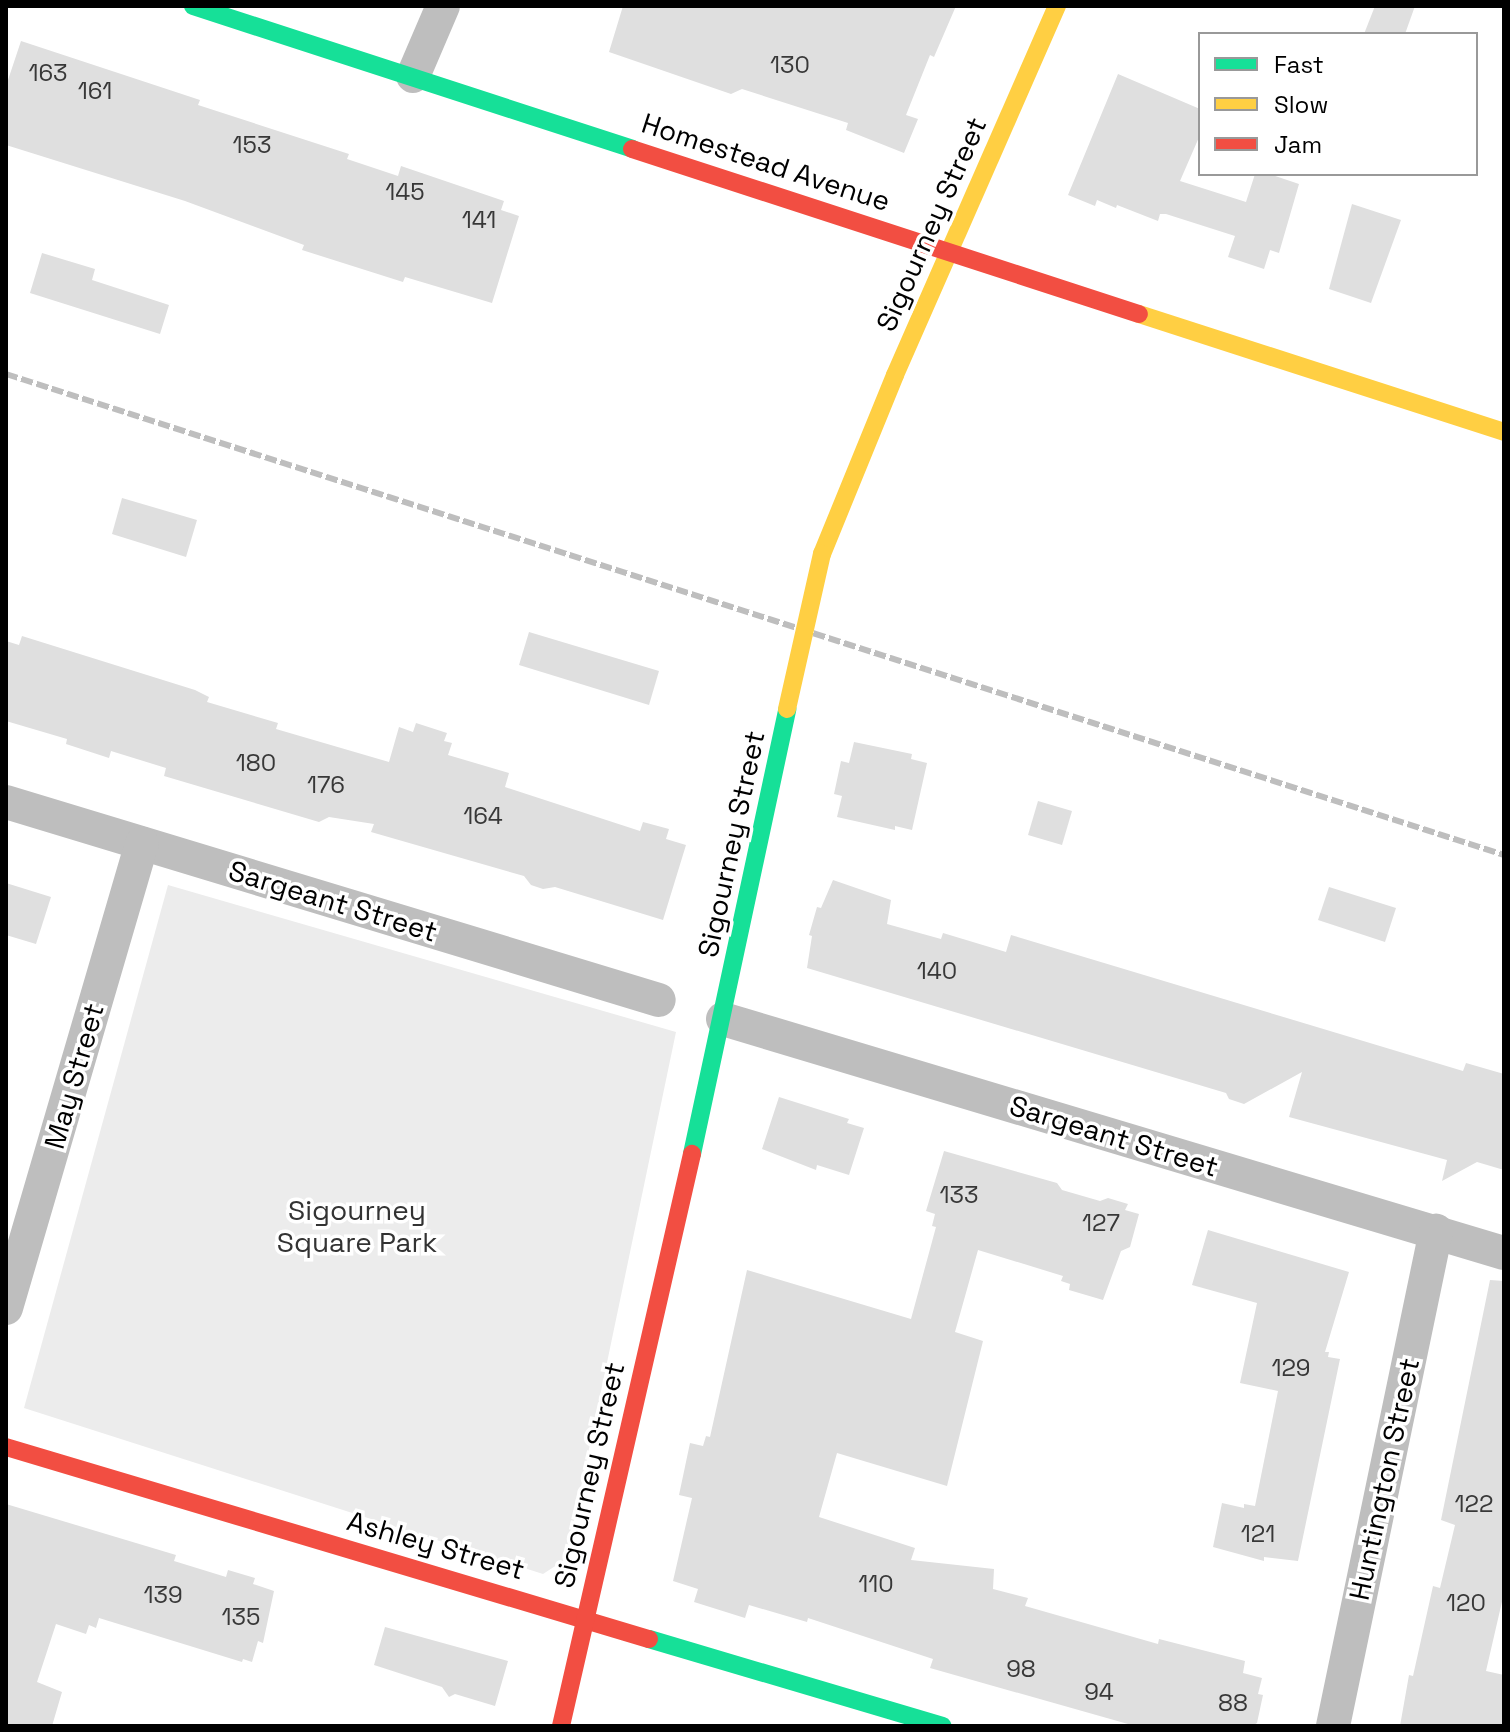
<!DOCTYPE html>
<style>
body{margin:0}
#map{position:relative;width:1510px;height:1732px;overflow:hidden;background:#fff;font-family:"Space Grotesk",sans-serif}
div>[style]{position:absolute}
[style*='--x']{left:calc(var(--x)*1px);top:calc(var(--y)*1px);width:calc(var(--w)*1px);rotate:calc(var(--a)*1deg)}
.green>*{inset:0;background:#ececec}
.building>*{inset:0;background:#dfdfdf}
.street>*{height:34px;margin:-17px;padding:0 17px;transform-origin:17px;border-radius:17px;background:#bebebe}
.fast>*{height:18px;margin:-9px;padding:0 9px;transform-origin:9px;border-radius:9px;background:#16e098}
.slow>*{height:18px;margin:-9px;padding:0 9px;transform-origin:9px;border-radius:9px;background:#ffcf43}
.jam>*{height:18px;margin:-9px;padding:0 9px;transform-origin:9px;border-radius:9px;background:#f24e42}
.rail>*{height:6px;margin-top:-3px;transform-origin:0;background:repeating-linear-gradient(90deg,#bebebe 0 12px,transparent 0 16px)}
.slow-bridge>*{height:18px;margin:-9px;padding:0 9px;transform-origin:9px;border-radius:9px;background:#ffcf43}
span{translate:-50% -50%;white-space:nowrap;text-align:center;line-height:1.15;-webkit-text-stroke:7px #fff;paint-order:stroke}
.number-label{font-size:24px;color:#383838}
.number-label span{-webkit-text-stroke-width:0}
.street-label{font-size:28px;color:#000}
.park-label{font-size:28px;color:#333}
.frame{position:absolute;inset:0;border:8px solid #000;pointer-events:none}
.legend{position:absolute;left:1198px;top:32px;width:280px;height:144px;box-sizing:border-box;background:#fff;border:2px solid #999;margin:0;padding:10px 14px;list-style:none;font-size:24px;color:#000}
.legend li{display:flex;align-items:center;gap:16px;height:40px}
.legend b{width:40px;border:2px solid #999}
</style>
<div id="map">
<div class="green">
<div style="clip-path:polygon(168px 885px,676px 1032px,566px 1559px,543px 1574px,24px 1408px)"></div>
</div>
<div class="building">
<div style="clip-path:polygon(623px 6px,956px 6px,934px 57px,930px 55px,906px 115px,918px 119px,904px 153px,846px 130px,848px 123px,742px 89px,731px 94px,609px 52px)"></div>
<div style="clip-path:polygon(1375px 6px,1415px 6px,1405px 34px,1364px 34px)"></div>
<div style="clip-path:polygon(21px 41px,200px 100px,198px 105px,349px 154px,347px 159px,398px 176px,401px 166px,504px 201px,501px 210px,519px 216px,492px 303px,405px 277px,403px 282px,302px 250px,304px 245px,185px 201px,6px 145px,6px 86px)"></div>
<div style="clip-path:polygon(1118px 74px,1200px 109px,1200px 135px,1180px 181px,1246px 202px,1255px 174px,1269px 174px,1299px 184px,1279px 253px,1270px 250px,1264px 269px,1228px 257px,1235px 236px,1166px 214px,1160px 214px,1158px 221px,1117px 205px,1116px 208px,1097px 200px,1095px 206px,1068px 195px)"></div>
<div style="clip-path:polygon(1352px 204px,1401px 220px,1371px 303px,1329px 289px)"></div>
<div style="clip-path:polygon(42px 253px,95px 269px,92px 280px,169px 305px,160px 334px,30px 293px)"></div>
<div style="clip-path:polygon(122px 498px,197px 520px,186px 557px,112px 534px)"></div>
<div style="clip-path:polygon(529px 632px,659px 671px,649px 705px,519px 665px)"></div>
<div style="clip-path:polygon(22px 636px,195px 690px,209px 697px,207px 702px,278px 723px,276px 729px,389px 762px,399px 727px,413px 732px,416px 723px,447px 733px,444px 741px,452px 743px,448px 755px,509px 773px,505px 787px,640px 831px,643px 822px,669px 829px,666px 839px,686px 845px,663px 920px,555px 887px,543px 889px,531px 885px,524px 876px,371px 832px,374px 824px,329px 817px,319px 822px,164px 776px,166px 768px,111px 751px,109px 758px,66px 744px,67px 739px,6px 721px,6px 641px,19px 645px)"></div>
<div style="clip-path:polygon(854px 742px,912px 754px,911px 759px,927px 763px,912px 830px,895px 826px,895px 830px,837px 817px,842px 796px,834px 794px,841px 761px,849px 763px)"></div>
<div style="clip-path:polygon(1038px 801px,1072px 811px,1062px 845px,1028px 835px)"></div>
<div style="clip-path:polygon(833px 880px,891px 900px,887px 924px,941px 939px,943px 933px,1006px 952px,1011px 935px,1463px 1071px,1466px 1063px,1504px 1074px,1504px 1170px,1477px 1162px,1442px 1181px,1447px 1160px,1289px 1117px,1302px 1072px,1244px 1104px,1229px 1099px,1226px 1093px,807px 968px,812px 936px,809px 935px,817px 907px,821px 908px)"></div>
<div style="clip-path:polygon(6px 883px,51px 897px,36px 944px,6px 935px)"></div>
<div style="clip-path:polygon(1329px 887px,1396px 908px,1385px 942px,1318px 920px)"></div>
<div style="clip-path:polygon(779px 1097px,849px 1119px,847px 1123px,864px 1128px,849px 1175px,817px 1165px,816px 1170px,762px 1149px)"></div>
<div style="clip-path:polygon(944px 1151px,1057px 1183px,1062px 1190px,1100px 1201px,1108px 1198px,1128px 1204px,1125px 1210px,1139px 1214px,1130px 1247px,1121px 1251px,1103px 1300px,1069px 1290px,1070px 1284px,1061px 1281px,1063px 1276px,978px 1250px,955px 1332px,983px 1341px,947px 1486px,837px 1453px,819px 1517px,915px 1548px,911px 1560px,994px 1569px,993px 1589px,1028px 1598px,1025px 1606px,1158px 1644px,1159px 1639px,1245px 1661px,1243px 1673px,1262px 1678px,1258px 1694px,1263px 1695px,1257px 1723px,1252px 1726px,1135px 1726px,930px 1668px,933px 1659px,808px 1618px,807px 1622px,749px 1605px,745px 1618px,694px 1602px,698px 1589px,673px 1581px,692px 1498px,679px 1495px,690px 1443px,703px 1446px,706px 1436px,710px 1437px,747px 1270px,911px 1319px,936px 1227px,932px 1226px,935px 1214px,926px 1211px)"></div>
<div style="clip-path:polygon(1208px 1230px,1349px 1272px,1325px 1352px,1329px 1352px,1328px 1357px,1340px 1359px,1298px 1561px,1264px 1557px,1264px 1561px,1213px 1547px,1222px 1503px,1244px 1508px,1244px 1504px,1255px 1506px,1278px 1391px,1240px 1383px,1257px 1303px,1192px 1285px)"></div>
<div style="clip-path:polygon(1490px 1280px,1504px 1281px,1504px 1593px,1486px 1671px,1504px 1675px,1504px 1726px,1400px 1726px,1409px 1675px,1413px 1676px,1433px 1586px,1440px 1588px,1455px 1525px,1441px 1520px)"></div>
<div style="clip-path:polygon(6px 1504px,176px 1555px,174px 1561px,226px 1577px,228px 1570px,255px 1578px,253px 1584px,274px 1591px,263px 1643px,258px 1641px,252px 1662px,243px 1659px,242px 1662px,99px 1618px,96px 1628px,89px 1625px,86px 1634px,56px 1624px,37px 1682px,62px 1692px,52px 1726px,6px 1726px)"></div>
<div style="clip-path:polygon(385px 1627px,508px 1661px,495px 1706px,455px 1694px,449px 1697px,442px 1687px,374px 1665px)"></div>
</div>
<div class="street">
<div style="--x:413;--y:76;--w:76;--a:-66.8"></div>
<div style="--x:6;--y:802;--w:682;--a:16.87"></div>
<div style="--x:723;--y:1019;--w:815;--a:16.68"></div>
<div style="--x:6;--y:1308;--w:484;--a:-73.7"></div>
<div style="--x:1333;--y:1726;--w:506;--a:-78.25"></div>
</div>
<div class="fast">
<div style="--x:193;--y:6;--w:462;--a:18"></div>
<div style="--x:692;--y:1154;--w:455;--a:-77.9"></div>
<div style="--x:649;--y:1639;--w:306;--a:16.5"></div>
</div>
<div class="slow">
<div style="--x:1139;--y:314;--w:384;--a:17.9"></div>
<div style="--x:822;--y:554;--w:193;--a:-67.8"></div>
<div style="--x:895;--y:375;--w:403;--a:-66.3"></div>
</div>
<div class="jam">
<div style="--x:632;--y:149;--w:533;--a:18.03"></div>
<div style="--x:6;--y:1447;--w:671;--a:16.63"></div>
<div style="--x:561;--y:1726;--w:587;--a:-77.1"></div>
</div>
<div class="rail">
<div style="--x:6;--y:374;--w:1573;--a:17.8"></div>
</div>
<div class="slow-bridge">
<div style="--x:787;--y:709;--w:159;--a:-77.3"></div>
</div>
<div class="number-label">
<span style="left:790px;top:65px">130</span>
<span style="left:48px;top:73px">163</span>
<span style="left:95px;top:91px">161</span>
<span style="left:252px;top:145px">153</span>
<span style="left:405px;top:192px">145</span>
<span style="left:479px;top:220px">141</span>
<span style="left:256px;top:763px">180</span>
<span style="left:326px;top:785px">176</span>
<span style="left:483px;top:816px">164</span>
<span style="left:937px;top:971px">140</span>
<span style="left:959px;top:1195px">133</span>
<span style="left:1101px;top:1223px">127</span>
<span style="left:1291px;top:1368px">129</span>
<span style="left:1474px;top:1504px">122</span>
<span style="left:1258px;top:1534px">121</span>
<span style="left:876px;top:1584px">110</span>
<span style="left:163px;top:1595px">139</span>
<span style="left:1466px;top:1603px">120</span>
<span style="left:241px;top:1617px">135</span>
<span style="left:1021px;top:1669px">98</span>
<span style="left:1099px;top:1692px">94</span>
<span style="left:1233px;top:1703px">88</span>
</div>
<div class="street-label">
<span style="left:766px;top:162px;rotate:18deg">Homestead Avenue</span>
<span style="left:931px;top:224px;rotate:-66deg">Sigourney Street</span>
<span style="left:731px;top:844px;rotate:-78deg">Sigourney Street</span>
<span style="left:333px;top:901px;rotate:17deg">Sargeant Street</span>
<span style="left:74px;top:1076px;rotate:-74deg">May Street</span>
<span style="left:1114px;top:1136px;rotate:17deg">Sargeant Street</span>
<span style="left:589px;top:1475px;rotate:-77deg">Sigourney Street</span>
<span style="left:1384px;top:1479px;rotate:-78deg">Huntington Street</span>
<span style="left:436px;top:1545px;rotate:16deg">Ashley Street</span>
</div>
<div class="park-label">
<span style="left:357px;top:1226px">Sigourney<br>Square Park</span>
</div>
<div class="frame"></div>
<ul class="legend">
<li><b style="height:10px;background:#16e098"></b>Fast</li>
<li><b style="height:10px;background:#ffcf43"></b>Slow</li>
<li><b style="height:10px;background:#f24e42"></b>Jam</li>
</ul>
</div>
